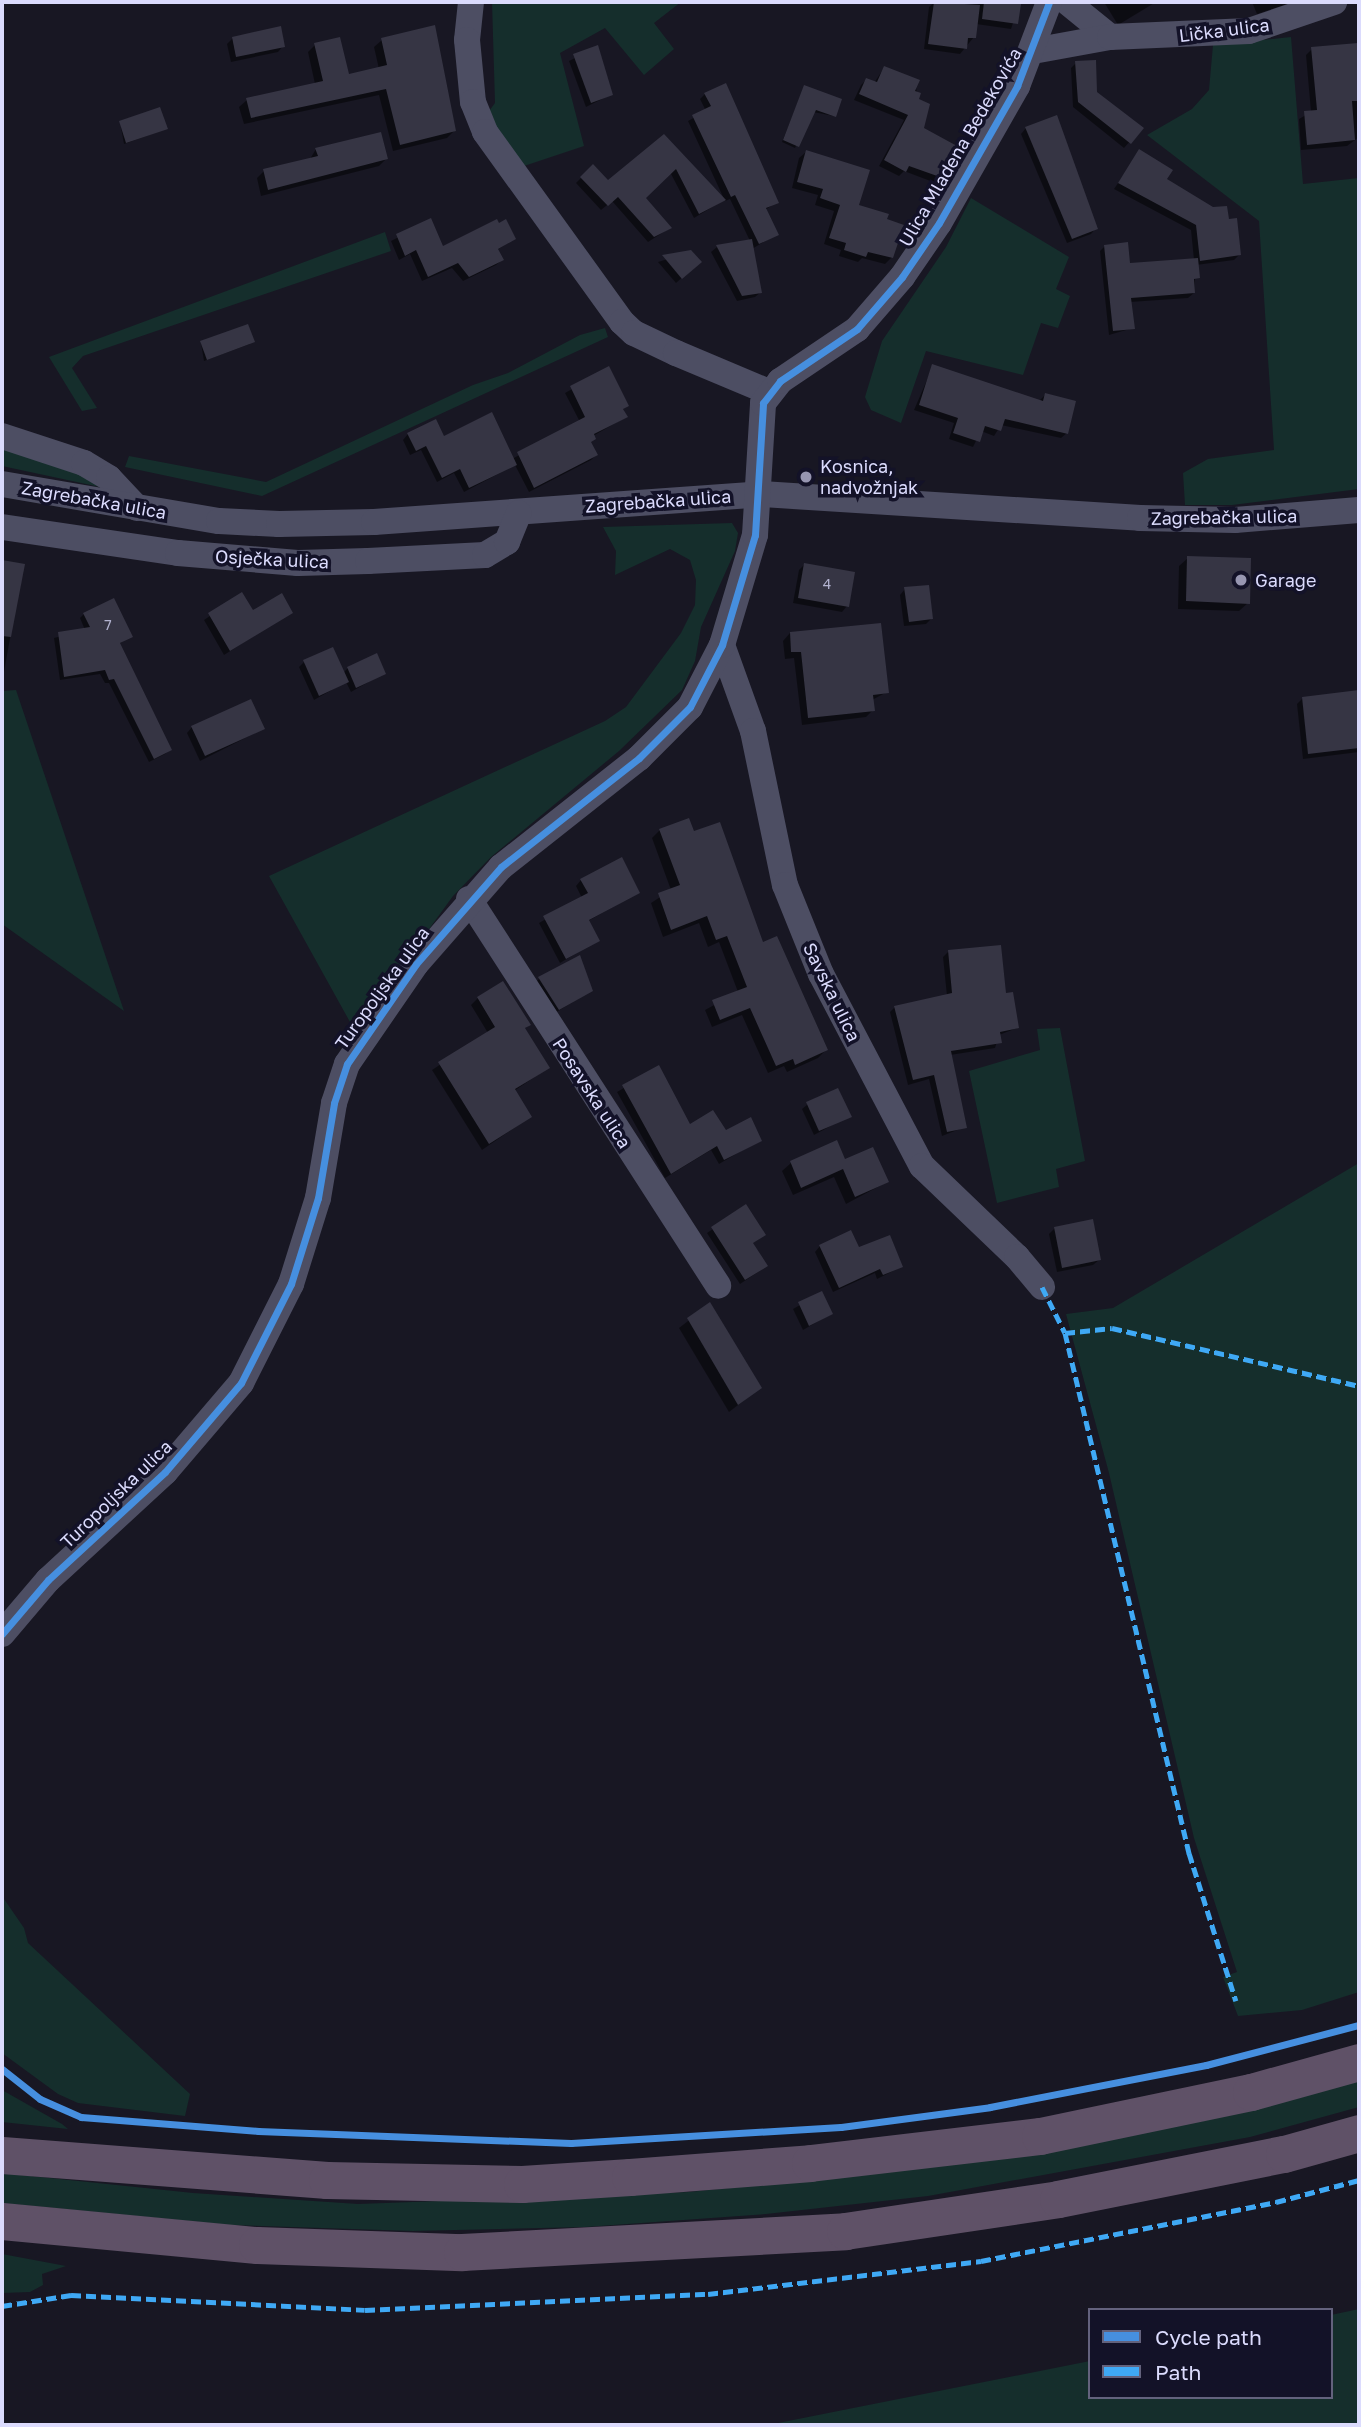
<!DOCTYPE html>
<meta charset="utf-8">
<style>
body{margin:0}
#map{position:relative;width:1361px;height:2427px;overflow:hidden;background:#181723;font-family:"Golos Text",sans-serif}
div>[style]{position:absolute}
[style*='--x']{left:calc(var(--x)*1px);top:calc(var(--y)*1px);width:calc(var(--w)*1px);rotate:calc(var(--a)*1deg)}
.green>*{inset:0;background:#152e2c}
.shadow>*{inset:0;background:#0007}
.building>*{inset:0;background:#363544}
.minor>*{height:26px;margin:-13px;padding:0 13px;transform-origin:13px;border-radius:13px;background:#4d4e63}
.highway>*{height:37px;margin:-18.5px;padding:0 18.5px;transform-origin:18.5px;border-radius:18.5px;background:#5f5167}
.quiet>*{height:5px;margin-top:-2.5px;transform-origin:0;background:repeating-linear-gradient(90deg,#3fa9f5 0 10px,transparent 0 15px)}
.cycleway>*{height:7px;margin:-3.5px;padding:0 3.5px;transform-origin:3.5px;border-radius:3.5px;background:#468fdf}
.dots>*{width:19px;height:19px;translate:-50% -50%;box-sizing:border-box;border:4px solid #131228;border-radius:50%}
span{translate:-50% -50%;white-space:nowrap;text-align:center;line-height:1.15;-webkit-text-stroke:7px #131228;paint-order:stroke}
.number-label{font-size:14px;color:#b2b2cf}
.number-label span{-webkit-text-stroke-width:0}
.street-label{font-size:18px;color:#dbdbfd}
.poi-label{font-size:18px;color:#dbdbfd}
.left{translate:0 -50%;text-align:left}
.frame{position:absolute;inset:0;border:4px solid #dbdbfd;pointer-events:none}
.legend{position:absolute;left:1088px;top:2308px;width:245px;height:91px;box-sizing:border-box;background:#131228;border:2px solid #63627d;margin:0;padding:9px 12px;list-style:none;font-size:21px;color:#dbdbfd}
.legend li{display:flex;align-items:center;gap:14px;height:35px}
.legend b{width:35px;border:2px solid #63627d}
</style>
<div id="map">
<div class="green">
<div style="clip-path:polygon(492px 2px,681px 2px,654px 23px,674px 49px,644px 75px,605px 28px,560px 53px,584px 146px,521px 167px,486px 115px,495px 103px)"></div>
<div style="clip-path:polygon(1291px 37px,1303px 184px,1359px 178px,1359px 489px,1232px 505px,1185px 505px,1183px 473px,1208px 459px,1274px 450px,1259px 221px,1147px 135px,1192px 109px,1209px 90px,1213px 45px)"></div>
<div style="clip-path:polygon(971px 198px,1069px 257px,1056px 289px,1070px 296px,1058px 328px,1041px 323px,1023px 375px,926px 351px,901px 423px,871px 410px,865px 397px,882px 341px,946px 247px)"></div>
<div style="clip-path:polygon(385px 232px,391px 251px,83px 356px,72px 368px,97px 408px,82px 411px,49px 357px)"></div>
<div style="clip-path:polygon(605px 328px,608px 337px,262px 496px,125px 467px,129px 456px,266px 482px,473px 385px,508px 373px,580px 335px)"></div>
<div style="clip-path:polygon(2px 445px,73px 467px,100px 487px,2px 466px)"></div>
<div style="clip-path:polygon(732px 523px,738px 533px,735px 551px,701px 627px,695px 661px,682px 690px,619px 751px,491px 857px,453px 896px,355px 1031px,269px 876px,605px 721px,626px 707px,681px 633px,695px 605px,696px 580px,690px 560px,670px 549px,615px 575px,616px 551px,603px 527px)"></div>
<div style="clip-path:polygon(16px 690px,124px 1011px,2px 924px,2px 691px)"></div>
<div style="clip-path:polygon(1060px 1028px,1085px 1161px,1056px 1169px,1059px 1187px,997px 1203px,969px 1071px,1040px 1050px,1037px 1029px)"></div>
<div style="clip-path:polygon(1359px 1163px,1359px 1992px,1302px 2010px,1238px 2016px,1223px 1977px,1237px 1972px,1194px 1838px,1109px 1473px,1066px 1314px,1113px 1308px)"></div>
<div style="clip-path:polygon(2px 1896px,24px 1928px,28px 1943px,190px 2094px,185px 2116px,78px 2103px,58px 2094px,2px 2053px)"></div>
<div style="clip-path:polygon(1359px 2079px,1359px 2107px,1250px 2137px,928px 2196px,766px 2214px,585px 2227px,413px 2231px,230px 2225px,2px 2203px,2px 2173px,193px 2193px,358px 2204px,689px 2192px,820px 2179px)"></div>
<div style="clip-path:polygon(2px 2090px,62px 2124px,68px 2129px,2px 2122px)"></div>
<div style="clip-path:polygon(2px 2254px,66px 2266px,42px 2274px,43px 2285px,30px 2292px,2px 2293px)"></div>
<div style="clip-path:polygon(1359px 2309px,1359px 2425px,768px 2425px,1090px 2361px,1090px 2397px,1331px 2397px,1331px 2315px)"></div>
</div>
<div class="shadow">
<div style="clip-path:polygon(935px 2px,996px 2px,1019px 5px,1011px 29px,976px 24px,974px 37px,960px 54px,924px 49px,929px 7px)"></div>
<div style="clip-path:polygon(1104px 2px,1156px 2px,1118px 25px)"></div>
<div style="clip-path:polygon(1252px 2px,1293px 2px,1257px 14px)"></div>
<div style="clip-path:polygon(233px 38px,283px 46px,278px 52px,231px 62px,227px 44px)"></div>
<div style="clip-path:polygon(382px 40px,455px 130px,447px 138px,393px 151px,379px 95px,244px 124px,239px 107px,247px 100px,315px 84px,308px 52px,315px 45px,347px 76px,379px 69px,374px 47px)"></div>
<div style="clip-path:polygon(1356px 45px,1359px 137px,1347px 146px,1301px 150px,1299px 119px,1311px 112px,1306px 55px,1312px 49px)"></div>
<div style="clip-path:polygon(597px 47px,610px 95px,586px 107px,569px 61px)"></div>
<div style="clip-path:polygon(1076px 63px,1096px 93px,1141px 129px,1124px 148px,1073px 107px,1071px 68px)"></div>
<div style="clip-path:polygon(884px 68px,915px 80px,922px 129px,938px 176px,933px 182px,904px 171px,899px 176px,879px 166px,904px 120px,854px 100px,861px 85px,866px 80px,874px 83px)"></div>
<div style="clip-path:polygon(804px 87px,834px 116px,813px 112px,795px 148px,782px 142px)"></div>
<div style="clip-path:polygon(705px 94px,777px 202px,765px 210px,777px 234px,752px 249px,761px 292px,755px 297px,737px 301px,711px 252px,717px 247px,750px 241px,730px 199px,725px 201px,688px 121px,706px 111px,700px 99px)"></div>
<div style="clip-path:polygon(120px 122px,166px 129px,124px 144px)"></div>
<div style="clip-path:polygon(1026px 128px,1096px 228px,1091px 234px,1067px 243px,1021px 134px)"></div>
<div style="clip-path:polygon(663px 137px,724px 200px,694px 218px,670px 172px,643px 198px,670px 228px,648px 242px,612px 201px,601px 210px,576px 183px,593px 166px,608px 182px)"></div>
<div style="clip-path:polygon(316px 149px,386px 159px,379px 166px,261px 196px,257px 178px,264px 171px,310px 159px)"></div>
<div style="clip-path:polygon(1140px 151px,1239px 255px,1234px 260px,1196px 265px,1194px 293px,1188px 298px,1130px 302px,1133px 328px,1109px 335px,1100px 251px,1105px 246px,1129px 265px,1194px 260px,1191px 230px,1114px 189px)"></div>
<div style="clip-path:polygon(806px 152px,857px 206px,892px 257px,885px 264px,862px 258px,858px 262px,839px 256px,841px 250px,824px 244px,834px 211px,815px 205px,818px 195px,792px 188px,799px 158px)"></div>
<div style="clip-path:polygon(430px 221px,442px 248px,514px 239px,497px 250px,502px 260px,496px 265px,463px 281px,452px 268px,422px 281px,410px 254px,399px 260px,391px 241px)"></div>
<div style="clip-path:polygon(690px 252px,694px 267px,676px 283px,658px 262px)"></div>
<div style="clip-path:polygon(247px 326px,250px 344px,204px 361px,201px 343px)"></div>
<div style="clip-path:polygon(933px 366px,1039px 401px,1045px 395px,1067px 433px,1061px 438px,1001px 425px,994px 436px,981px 431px,973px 447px,949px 439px,954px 423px,914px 410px)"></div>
<div style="clip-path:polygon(608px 369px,626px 417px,593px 436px,590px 443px,596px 455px,591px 460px,529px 492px,515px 465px,464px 492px,454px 473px,437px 482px,421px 450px,410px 455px,403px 440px,408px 434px,443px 438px,512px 459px,580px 422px,565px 393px)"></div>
<div style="clip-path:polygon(1188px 558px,1248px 603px,1239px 611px,1178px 609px,1179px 566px)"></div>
<div style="clip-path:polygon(2px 562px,23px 566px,2px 683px)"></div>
<div style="clip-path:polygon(805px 564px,847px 606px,842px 612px,793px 603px,799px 570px)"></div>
<div style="clip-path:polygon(905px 589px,931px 619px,926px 624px,904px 626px,900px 595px)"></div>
<div style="clip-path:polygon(241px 595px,253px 613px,291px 612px,224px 655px,204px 620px)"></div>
<div style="clip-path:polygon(84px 614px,131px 636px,119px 644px,170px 750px,165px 754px,149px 762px,109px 683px,105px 683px,100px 674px,60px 680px,54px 638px,85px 630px,80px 618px)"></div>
<div style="clip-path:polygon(790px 633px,887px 692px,872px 700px,873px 710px,866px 717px,802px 725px,794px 658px,785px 659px,783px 641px)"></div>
<div style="clip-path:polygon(304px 662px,343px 673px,348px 668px,384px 673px,351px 692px,346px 682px,314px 700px,299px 667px)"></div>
<div style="clip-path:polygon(1359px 691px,1359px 752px,1303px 759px,1297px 704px,1303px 698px)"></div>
<div style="clip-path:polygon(192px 727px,263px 729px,200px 761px,187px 733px)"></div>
<div style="clip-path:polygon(660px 830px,693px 833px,826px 1050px,818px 1058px,787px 1072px,784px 1066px,768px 1073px,742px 1015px,712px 1027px,705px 1010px,738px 992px,719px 942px,708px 947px,699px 923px,663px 937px,651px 903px,671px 890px,652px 838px)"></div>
<div style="clip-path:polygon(581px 880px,638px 893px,588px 921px,598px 940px,560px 963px,539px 923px,582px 898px,576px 886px)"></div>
<div style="clip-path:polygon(948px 952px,1004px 995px,1017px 1028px,999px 1035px,995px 1048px,950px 1055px,965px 1127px,942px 1136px,929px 1079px,908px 1085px,890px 1012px,895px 1007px,947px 996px,943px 957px)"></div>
<div style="clip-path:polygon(539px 979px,591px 991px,553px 1014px,534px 984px)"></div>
<div style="clip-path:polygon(478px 998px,529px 1025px,524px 1029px,548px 1068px,514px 1091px,530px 1117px,482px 1150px,432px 1070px,488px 1033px,471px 1005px)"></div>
<div style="clip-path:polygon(658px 1068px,689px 1127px,760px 1140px,719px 1164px,711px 1150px,665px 1178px,617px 1092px)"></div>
<div style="clip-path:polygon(808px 1104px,849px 1116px,814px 1135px,802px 1109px)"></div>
<div style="clip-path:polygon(844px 1162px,887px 1182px,846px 1204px,834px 1177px,793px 1195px,782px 1171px,791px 1163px)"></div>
<div style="clip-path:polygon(745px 1207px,759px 1239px,751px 1244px,761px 1270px,740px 1284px,707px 1233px)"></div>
<div style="clip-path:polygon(1055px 1228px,1099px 1260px,1093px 1265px,1057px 1272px,1049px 1234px)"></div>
<div style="clip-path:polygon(820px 1246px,858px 1249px,901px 1267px,877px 1279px,875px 1273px,833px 1292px,815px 1252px)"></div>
<div style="clip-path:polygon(821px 1293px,831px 1314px,803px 1330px,793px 1309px)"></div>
<div style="clip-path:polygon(710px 1304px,760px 1388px,729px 1412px,679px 1328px)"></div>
</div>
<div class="building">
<div style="clip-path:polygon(934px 2px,980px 5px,976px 38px,968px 38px,967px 49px,928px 44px)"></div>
<div style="clip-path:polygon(984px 2px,1021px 4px,1018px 24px,982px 19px)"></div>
<div style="clip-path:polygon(435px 25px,456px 131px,400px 145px,386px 89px,251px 118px,246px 98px,323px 81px,314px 43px,340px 37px,349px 74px,387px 65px,381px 38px)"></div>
<div style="clip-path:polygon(281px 26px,285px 47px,236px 57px,232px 37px)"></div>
<div style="clip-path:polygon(1358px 43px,1359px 101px,1352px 101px,1355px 140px,1307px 145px,1304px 111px,1317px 110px,1311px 47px)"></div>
<div style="clip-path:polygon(598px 45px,613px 95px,591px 103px,573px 54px)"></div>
<div style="clip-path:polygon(1096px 60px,1097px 92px,1144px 128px,1131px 144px,1078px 102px,1075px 61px)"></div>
<div style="clip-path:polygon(884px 66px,920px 80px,915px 91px,921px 93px,919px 99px,930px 104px,924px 128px,957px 146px,940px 177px,909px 166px,906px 172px,884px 160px,908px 115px,859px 94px,866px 78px,877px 82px)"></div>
<div style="clip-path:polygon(726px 83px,779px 203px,766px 208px,779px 235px,759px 244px,735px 195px,731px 197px,692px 115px,711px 106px,704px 93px)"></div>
<div style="clip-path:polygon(804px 85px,842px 99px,836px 117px,816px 110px,799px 147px,783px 140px)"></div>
<div style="clip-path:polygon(160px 107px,168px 129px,126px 143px,119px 121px)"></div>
<div style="clip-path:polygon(1057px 115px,1098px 229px,1072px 239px,1025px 127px)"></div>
<div style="clip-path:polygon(381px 132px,388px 159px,268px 190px,263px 169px,318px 156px,315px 148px)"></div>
<div style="clip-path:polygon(664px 134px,726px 200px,699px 214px,676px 169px,646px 198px,672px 228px,654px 237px,618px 197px,608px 206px,580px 177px,593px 164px,608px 180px)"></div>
<div style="clip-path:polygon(1139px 149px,1173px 170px,1167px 179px,1213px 207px,1227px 206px,1229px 219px,1237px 218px,1241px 255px,1200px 261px,1196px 225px,1118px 183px)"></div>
<div style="clip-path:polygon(806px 150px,870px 170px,859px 205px,889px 214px,887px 219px,904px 225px,893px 258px,868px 252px,866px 257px,844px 250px,846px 243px,829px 238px,840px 205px,820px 198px,823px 189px,797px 182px)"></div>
<div style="clip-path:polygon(431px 218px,443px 246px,497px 219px,499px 223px,506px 219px,516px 239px,498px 249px,504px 260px,469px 277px,458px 263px,428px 277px,416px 250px,405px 256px,396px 234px)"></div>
<div style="clip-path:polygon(752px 239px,762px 293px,742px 296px,716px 245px)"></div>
<div style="clip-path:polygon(1128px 242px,1130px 263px,1198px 258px,1200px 278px,1194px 279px,1195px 293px,1131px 298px,1135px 329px,1113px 331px,1104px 245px)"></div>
<div style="clip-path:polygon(691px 250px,702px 262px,682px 279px,662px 255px)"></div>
<div style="clip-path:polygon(248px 324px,255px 342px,207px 360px,200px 341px)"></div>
<div style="clip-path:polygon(932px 364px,1043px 401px,1045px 393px,1076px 401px,1068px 434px,1005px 419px,1001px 431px,985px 426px,980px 442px,953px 433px,958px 418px,919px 405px)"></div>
<div style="clip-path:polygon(609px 366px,629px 406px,623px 409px,628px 417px,594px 434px,596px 439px,591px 442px,598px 455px,534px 488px,517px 452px,585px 417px,570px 386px)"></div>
<div style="clip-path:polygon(492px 412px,517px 465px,469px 488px,460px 469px,442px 478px,426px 446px,416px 451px,407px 433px,436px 419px,444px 436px)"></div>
<div style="clip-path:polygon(1187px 556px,1251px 558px,1250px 604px,1186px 601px)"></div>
<div style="clip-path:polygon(2px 560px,25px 564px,11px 637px,2px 636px)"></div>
<div style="clip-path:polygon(804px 563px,855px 572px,849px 607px,798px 598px)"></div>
<div style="clip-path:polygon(929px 585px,933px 619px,909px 622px,904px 587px)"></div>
<div style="clip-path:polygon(242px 592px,253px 610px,282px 593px,293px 613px,230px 651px,208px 613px)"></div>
<div style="clip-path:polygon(114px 598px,133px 637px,120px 643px,172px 750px,154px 759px,114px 679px,109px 680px,105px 670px,64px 677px,58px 632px,90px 627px,83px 613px)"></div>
<div style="clip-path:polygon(881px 623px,889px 693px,873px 695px,875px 711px,808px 718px,801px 652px,791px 652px,790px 632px)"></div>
<div style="clip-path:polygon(333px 647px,349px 682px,319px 696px,303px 660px)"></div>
<div style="clip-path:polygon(377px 653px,386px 674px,356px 688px,347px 667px)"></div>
<div style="clip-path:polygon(1359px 690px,1359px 748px,1308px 754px,1302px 697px)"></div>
<div style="clip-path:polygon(251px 699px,265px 729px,205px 756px,191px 726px)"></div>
<div style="clip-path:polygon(689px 818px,694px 831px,720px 822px,763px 942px,777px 936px,828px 1050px,795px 1065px,793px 1059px,776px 1066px,750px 1008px,720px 1020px,712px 1000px,747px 987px,727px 936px,716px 940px,707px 916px,671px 930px,658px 893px,680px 885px,659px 829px)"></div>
<div style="clip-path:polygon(622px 857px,640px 893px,589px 920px,600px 941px,566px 959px,543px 916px,588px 893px,580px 879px)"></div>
<div style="clip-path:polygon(1001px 945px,1006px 993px,1013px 992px,1019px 1028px,1000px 1032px,1002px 1043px,951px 1051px,967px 1128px,947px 1132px,934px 1075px,913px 1080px,894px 1006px,952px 993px,948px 950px)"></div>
<div style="clip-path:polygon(580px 955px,593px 991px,559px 1010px,538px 977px)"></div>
<div style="clip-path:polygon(503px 981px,531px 1025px,525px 1028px,550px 1068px,515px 1089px,532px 1117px,489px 1144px,438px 1062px,495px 1027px,477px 997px)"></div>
<div style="clip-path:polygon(659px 1065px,690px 1124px,713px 1110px,726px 1130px,751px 1117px,762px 1141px,724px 1160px,717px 1146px,671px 1174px,622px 1085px)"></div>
<div style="clip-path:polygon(838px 1088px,852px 1117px,819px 1131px,806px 1102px)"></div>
<div style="clip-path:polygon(837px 1140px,845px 1159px,873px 1147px,889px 1182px,855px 1197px,843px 1169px,801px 1188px,790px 1161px)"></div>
<div style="clip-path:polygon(746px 1204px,766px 1235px,753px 1243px,768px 1266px,745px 1280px,711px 1227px)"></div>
<div style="clip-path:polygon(1093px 1219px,1101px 1260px,1062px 1268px,1054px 1227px)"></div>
<div style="clip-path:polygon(851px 1230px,859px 1247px,890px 1235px,903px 1267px,883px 1275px,880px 1269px,839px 1288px,819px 1245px)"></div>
<div style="clip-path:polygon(822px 1291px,833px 1314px,809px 1326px,798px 1302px)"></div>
<div style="clip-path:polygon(710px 1302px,762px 1388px,738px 1405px,687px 1318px)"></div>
</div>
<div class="minor">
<div style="--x:471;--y:2;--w:38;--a:96"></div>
<div style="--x:467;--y:40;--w:62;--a:84.5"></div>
<div style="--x:473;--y:102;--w:32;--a:68"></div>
<div style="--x:485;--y:132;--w:234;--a:54.2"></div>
<div style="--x:622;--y:322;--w:16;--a:43"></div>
<div style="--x:634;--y:333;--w:47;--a:25.5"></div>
<div style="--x:676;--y:353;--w:101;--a:22.8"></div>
<div style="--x:1067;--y:2;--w:55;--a:39.1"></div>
<div style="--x:1033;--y:51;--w:78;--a:-10.3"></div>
<div style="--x:1110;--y:37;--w:139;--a:-2.5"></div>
<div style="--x:1249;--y:31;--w:90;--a:-18.8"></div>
<div style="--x:2;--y:436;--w:86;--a:18.2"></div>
<div style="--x:84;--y:463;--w:29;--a:31"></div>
<div style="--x:109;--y:478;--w:41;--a:47"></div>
<div style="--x:2;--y:484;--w:220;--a:9.7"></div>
<div style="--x:219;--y:521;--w:60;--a:2.9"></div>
<div style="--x:279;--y:524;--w:95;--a:-1.2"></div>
<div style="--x:374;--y:522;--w:388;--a:-4.1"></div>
<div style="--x:761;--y:494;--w:380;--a:3.6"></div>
<div style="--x:1140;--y:518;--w:95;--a:1.2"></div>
<div style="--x:1235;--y:520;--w:124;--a:-4.6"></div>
<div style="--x:2;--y:527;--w:178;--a:8.4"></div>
<div style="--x:178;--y:553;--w:120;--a:4.8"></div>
<div style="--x:298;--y:563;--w:70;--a:-1.6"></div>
<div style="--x:368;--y:561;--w:117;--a:-2.9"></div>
<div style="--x:485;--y:555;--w:26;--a:-31"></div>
<div style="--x:507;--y:542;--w:31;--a:-68"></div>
<div style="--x:722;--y:645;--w:91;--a:70.2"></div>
<div style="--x:753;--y:731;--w:157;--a:78.3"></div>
<div style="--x:785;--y:885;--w:96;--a:68"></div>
<div style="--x:821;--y:974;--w:217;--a:62.3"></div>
<div style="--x:922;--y:1166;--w:132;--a:43.8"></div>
<div style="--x:1017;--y:1257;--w:39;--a:50"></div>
<div style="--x:469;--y:899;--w:460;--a:57.2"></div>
<div style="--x:2;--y:1634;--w:71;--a:-49.6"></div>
<div style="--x:48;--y:1580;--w:159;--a:-42.7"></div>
<div style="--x:165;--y:1472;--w:117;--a:-49.5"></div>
<div style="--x:241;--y:1383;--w:111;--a:-63.2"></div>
<div style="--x:291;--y:1284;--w:90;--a:-72.6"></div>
<div style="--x:318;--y:1198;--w:96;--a:-80.4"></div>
<div style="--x:334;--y:1103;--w:41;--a:-71.6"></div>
<div style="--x:347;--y:1064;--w:121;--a:-55.4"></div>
<div style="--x:416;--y:964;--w:129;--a:-48.8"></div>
<div style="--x:501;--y:867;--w:176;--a:-38.3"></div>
<div style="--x:639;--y:758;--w:72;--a:-45"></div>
<div style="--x:690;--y:707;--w:70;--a:-62.7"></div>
<div style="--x:722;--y:645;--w:115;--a:-73.3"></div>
<div style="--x:755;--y:535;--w:132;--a:-86.5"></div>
<div style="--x:763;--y:403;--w:28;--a:-52"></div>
<div style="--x:780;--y:381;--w:93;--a:-34"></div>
<div style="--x:857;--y:329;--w:69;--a:-49.1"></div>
<div style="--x:902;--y:277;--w:65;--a:-55.6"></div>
<div style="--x:939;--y:223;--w:158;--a:-60.3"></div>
<div style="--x:1017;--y:86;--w:90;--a:-69.1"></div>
</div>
<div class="highway">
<div style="--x:2;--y:2155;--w:326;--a:4.4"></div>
<div style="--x:327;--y:2180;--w:195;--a:1.2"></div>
<div style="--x:522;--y:2184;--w:108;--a:-3.7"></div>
<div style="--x:630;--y:2177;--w:181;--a:-4.4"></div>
<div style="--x:810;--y:2163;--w:232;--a:-6.7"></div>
<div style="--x:1040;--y:2136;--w:216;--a:-11.8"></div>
<div style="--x:1251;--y:2092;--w:112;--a:-15.5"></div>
<div style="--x:2;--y:2221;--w:256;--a:5.4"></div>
<div style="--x:257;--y:2245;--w:205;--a:2"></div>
<div style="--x:462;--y:2252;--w:384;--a:-3.1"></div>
<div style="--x:845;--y:2231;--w:215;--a:-8.5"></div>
<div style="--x:1058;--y:2199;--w:230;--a:-11.3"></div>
<div style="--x:1284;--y:2154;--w:78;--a:-15.6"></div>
</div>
<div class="quiet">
<div style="--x:1042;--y:1287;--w:51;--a:63.4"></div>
<div style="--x:1065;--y:1333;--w:535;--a:76.59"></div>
<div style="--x:1189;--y:1853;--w:155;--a:72.4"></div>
<div style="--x:1065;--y:1333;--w:47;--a:-6.1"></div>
<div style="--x:1112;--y:1328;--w:254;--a:13.2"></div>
<div style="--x:2;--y:2306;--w:70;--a:-9.1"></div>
<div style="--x:71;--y:2295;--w:294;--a:2.9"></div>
<div style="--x:365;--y:2310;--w:343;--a:-2.7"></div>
<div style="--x:708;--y:2294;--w:275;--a:-6.9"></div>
<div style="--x:981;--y:2261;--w:301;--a:-11.3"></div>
<div style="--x:1276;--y:2202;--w:86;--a:-14.8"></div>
</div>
<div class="cycleway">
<div style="--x:2;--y:1634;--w:71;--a:-49.6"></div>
<div style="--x:48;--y:1580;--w:159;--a:-42.7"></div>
<div style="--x:165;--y:1472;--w:117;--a:-49.5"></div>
<div style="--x:241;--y:1383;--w:111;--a:-63.2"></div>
<div style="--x:291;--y:1284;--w:90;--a:-72.6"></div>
<div style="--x:318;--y:1198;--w:96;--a:-80.4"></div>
<div style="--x:334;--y:1103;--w:41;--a:-71.6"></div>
<div style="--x:347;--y:1064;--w:121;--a:-55.4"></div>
<div style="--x:416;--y:964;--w:129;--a:-48.8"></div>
<div style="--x:501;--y:867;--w:176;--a:-38.3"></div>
<div style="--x:639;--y:758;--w:72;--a:-45"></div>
<div style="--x:690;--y:707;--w:70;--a:-62.7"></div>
<div style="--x:722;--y:645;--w:115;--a:-73.3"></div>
<div style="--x:755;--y:535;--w:132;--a:-86.5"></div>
<div style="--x:763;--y:403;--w:28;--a:-52"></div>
<div style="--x:780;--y:381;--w:93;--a:-34"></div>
<div style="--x:857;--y:329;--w:69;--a:-49.1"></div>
<div style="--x:902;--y:277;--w:65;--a:-55.6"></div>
<div style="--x:939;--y:223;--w:158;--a:-60.3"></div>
<div style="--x:1017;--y:86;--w:90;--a:-69.1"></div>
<div style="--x:2;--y:2069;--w:48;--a:38.3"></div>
<div style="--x:40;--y:2099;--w:45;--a:23.7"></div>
<div style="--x:81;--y:2117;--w:178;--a:4.5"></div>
<div style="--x:258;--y:2131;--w:313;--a:2.2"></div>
<div style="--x:571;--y:2143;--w:270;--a:-3.4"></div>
<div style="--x:841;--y:2127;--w:150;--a:-7.6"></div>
<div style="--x:990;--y:2107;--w:220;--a:-11"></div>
<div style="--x:1206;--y:2065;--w:158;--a:-14.7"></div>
</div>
<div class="dots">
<div style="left:806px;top:477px;background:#9796b1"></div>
<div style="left:1241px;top:580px;background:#9796b1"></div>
</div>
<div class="number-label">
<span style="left:827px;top:584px">4</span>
<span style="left:108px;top:625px">7</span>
</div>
<div class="street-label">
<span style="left:1224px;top:30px;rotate:-7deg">Lička ulica</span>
<span style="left:960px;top:147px;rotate:-60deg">Ulica Mladena Bedekovića</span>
<span style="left:94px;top:500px;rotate:10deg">Zagrebačka ulica</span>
<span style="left:658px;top:501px;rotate:-4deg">Zagrebačka ulica</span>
<span style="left:1224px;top:517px;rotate:-1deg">Zagrebačka ulica</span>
<span style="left:272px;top:559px;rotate:3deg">Osječka ulica</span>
<span style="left:382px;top:988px;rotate:-54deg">Turopoljska ulica</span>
<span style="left:832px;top:992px;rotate:64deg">Savska ulica</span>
<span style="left:592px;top:1093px;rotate:57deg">Posavska ulica</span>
<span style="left:116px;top:1494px;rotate:-44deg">Turopoljska ulica</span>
</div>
<div class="poi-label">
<span class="left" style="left:820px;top:477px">Kosnica,<br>nadvožnjak</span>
<span class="left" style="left:1255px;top:580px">Garage</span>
</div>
<div class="frame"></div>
<ul class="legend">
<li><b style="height:9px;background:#468fdf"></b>Cycle path</li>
<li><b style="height:9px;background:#3fa9f5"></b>Path</li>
</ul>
</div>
